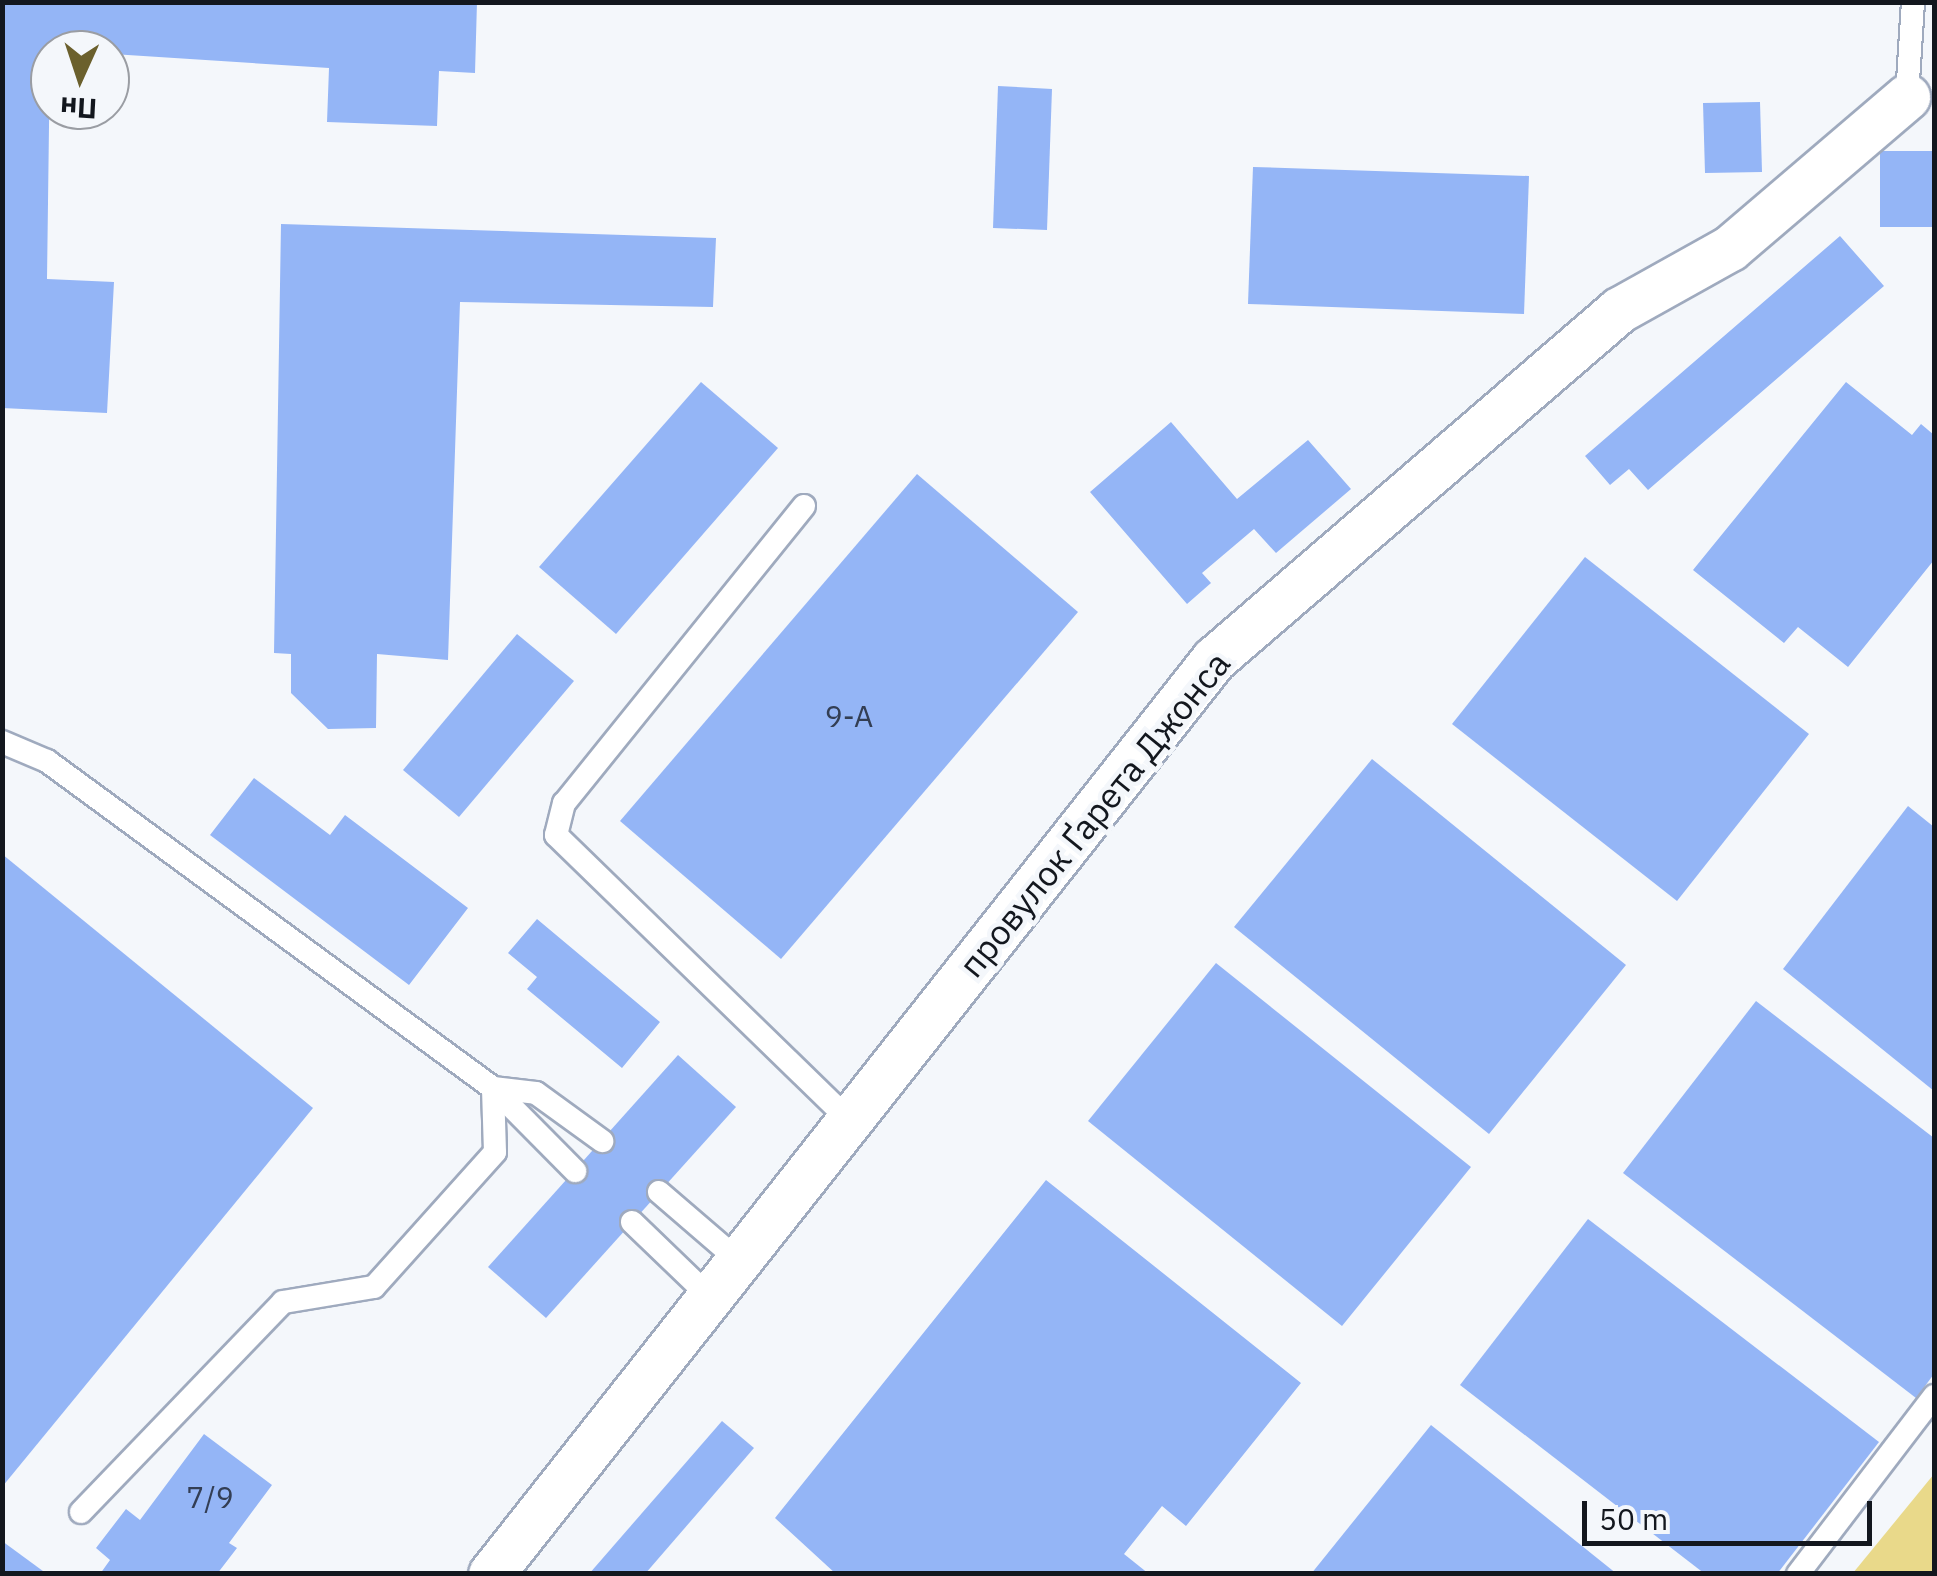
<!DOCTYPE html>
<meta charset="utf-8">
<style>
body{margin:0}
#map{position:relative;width:1937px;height:1576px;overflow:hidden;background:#f4f7fb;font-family:"IBM Plex Sans",sans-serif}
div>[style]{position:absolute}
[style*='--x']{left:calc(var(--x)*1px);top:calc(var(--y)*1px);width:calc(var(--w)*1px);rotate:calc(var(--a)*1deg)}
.green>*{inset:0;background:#e9d98a}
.building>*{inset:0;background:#94b5f6}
.roads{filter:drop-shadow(2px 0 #9faabe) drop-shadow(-2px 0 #9faabe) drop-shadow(0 2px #9faabe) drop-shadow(0 -2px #9faabe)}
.lane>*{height:22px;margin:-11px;padding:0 11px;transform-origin:11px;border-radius:11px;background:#fff}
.street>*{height:45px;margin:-22.5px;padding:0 22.5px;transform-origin:22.5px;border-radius:22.5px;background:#fff}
span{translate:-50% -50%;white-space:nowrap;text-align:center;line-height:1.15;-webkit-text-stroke:9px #f4f7fb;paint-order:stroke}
.number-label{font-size:30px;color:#333e54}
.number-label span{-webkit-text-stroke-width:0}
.street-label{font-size:35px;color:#13171e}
.frame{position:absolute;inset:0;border:5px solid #13171e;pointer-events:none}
.north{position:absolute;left:30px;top:30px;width:100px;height:100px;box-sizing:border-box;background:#f4f7fb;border:2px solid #9a9da3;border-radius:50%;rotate:183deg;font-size:28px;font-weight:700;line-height:40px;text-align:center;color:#13171e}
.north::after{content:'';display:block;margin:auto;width:35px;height:45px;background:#6b602d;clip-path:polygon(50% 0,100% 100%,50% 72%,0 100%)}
.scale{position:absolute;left:1582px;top:1501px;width:290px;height:45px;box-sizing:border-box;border:5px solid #13171e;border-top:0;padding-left:12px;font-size:30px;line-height:35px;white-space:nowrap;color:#13171e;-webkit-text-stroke:8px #f4f7fb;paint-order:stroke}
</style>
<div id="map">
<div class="green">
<div style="clip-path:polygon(1934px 1474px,1934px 1573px,1853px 1573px)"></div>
</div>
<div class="building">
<div style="clip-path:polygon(2px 2px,477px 2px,475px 73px,439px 71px,437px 126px,327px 122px,329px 68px,50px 50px,47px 279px,114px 282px,107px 413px,2px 408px)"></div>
<div style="clip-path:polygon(998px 86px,1052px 89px,1047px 230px,993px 228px)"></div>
<div style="clip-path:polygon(1760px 102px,1762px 172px,1705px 173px,1703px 103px)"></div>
<div style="clip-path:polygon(1880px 151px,1934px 151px,1934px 227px,1880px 227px)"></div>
<div style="clip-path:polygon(1253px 167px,1529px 176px,1524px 314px,1248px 304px)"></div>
<div style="clip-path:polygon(281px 224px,716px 238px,713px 307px,460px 302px,448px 660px,377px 654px,376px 728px,328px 729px,291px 693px,291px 654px,274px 653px)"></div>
<div style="clip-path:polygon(1840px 236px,1884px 286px,1648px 490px,1629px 469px,1610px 485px,1585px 456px)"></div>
<div style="clip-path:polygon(701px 382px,778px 448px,616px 634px,539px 567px)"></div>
<div style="clip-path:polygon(1846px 382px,1912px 435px,1921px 424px,1934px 435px,1934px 560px,1848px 667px,1798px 627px,1784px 643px,1693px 570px)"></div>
<div style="clip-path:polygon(1171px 422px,1237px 499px,1308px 440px,1351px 489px,1276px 553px,1254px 529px,1202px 573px,1211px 583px,1187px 604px,1090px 492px)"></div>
<div style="clip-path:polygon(917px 474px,1078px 612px,781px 959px,620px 821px)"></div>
<div style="clip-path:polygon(1585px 557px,1809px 734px,1677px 901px,1452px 724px)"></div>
<div style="clip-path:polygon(517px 634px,574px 681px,459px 817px,403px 770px)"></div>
<div style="clip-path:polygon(1372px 759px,1626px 965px,1489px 1134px,1234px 927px)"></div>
<div style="clip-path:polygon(254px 778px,330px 835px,345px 815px,468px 908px,409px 985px,210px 835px)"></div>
<div style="clip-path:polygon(1908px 806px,1934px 827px,1934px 1091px,1783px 969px)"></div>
<div style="clip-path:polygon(2px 854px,313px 1108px,2px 1487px)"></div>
<div style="clip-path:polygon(537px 919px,660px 1022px,622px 1068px,527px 989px,537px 977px,508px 953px)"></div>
<div style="clip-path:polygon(1216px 963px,1471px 1167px,1342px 1326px,1088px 1121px)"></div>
<div style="clip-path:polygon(1756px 1001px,1934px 1138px,1934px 1374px,1916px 1398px,1623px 1173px)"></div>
<div style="clip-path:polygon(678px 1055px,736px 1107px,546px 1318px,488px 1267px)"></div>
<div style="clip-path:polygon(1046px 1180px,1301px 1383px,1186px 1526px,1162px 1506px,1124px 1554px,1149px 1574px,836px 1574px,775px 1518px)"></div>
<div style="clip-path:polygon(1588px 1219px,1879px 1442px,1777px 1574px,1705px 1574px,1460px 1385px)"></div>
<div style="clip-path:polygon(722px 1421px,754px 1448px,645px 1574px,589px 1574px)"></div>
<div style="clip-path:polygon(1431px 1425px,1617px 1574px,1311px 1574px)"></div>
<div style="clip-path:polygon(204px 1434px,272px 1485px,229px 1543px,237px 1548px,217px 1574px,100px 1574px,110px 1560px,96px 1548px,126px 1509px,140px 1520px)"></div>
<div style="clip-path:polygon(2px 1541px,47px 1574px,2px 1574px)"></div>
</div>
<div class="roads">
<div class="lane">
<div style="--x:1907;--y:97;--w:95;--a:-86.4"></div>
<div style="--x:804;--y:506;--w:382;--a:128.9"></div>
<div style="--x:564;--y:803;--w:33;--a:104"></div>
<div style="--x:556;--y:835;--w:409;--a:44.2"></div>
<div style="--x:2;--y:742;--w:49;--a:22.9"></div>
<div style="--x:47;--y:761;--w:553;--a:36.25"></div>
<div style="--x:493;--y:1088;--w:117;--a:45.3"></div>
<div style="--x:659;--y:1192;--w:104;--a:40.7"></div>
<div style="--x:632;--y:1222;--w:108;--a:43.9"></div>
<div style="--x:81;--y:1512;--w:291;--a:-46.1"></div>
<div style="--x:283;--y:1302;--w:92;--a:-9.4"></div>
<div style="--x:374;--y:1287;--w:181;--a:-48.1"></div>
<div style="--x:495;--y:1152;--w:64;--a:-91.8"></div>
<div style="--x:493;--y:1088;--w:43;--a:6.6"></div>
<div style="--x:536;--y:1093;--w:82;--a:36"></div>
<div style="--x:1798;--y:1574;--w:224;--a:-52.6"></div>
</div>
<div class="street">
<div style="--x:491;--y:1574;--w:1166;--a:-51.69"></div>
<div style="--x:1214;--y:659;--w:535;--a:-40.75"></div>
<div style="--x:1619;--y:310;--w:127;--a:-29.2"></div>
<div style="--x:1730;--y:248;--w:233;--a:-40.5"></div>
</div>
</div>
<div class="number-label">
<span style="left:849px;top:716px">9-А</span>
<span style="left:210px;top:1497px">7/9</span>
</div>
<div class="street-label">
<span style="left:1094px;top:814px;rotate:-51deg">провулок Ґарета Джонса</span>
</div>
<div class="frame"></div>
<div class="north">Пн</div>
<div class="scale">50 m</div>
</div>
